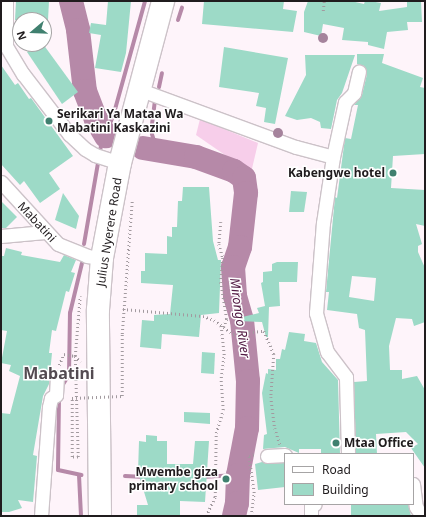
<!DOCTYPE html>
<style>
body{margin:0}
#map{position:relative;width:426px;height:517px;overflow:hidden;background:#fef4fa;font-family:"Noto Sans",sans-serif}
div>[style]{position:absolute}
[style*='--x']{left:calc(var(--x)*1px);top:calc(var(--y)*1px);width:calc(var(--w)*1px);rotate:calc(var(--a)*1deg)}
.green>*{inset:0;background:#f7ceea}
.stream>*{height:4px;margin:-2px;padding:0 2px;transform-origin:2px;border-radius:2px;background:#b689a8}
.river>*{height:24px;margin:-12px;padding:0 12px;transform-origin:12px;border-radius:12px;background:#b689a8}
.building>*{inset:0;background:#9ddac7}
.path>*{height:2.5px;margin-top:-1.25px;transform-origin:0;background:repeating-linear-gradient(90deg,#a29a9f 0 1px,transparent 0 4px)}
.roads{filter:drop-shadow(1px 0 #ccc2c8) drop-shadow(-1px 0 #ccc2c8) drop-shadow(0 1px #ccc2c8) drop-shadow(0 -1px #ccc2c8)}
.minor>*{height:13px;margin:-6.5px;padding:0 6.5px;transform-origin:6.5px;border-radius:6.5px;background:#fff}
.trunk>*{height:22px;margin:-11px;padding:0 11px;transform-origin:11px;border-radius:11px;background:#fff}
.path-bridge>*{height:2.5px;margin-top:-1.25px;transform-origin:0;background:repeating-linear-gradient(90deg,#a29a9f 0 1px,transparent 0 4px)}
.trees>*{width:10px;height:10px;margin:-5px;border-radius:50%;background:#a5839c}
.dots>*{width:11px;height:11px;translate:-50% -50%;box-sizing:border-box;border:2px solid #fff;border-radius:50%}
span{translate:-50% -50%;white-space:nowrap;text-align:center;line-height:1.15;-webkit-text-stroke:3px #fff;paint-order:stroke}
.poi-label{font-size:12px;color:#201c1e;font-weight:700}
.left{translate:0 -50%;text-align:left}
.right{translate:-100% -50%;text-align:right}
.street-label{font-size:12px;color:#201c1e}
.water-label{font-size:13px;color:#511a43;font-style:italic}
.district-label{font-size:16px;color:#534b51;font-weight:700}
.frame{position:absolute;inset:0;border:2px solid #201c1e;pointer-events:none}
.legend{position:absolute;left:284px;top:453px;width:130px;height:52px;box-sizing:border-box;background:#fff;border:1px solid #a6a4a5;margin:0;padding:5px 7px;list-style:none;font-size:12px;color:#201c1e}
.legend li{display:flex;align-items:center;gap:8px;height:20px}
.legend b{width:20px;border:1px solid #a6a4a5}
.north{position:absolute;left:12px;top:12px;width:40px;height:40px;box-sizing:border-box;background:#fff;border:1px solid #a6a4a5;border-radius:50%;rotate:251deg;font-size:11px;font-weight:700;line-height:16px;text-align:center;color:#201c1e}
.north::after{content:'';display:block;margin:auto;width:14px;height:18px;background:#40806f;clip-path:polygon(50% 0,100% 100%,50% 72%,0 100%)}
</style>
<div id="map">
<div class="green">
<div style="clip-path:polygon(200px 119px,258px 143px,251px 173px,196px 135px)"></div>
</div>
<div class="stream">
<div style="--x:178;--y:20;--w:13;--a:-72"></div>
<div style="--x:159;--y:87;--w:14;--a:-78"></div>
<div style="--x:155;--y:100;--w:31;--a:97"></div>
<div style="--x:151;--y:131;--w:21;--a:73"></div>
<div style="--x:101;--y:128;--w:12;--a:-35"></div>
<div style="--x:111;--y:121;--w:9;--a:-69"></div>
<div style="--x:114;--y:113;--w:116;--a:-74.5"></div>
<div style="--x:84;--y:244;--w:112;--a:-80.2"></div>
<div style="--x:62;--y:386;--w:13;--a:-58"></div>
<div style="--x:69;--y:375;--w:62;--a:-89.1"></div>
<div style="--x:70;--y:313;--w:51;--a:-76.5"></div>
<div style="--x:59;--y:397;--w:73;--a:90.8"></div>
<div style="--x:58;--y:470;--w:24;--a:12"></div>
<div style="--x:79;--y:475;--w:41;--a:87.2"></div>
<div style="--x:125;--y:476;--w:20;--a:3"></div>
<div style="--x:201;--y:477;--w:37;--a:-3"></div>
</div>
<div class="river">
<div style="--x:71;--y:1;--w:30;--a:76"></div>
<div style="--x:78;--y:30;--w:61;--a:83.5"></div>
<div style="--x:85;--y:91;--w:30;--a:69"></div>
<div style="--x:96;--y:119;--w:20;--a:60"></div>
<div style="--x:143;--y:148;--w:54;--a:9.6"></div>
<div style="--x:196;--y:157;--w:40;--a:20.2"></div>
<div style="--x:234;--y:171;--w:12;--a:35"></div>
<div style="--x:244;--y:178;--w:15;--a:82"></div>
<div style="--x:246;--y:193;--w:54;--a:96.3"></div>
<div style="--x:240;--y:247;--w:21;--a:109"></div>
<div style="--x:233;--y:267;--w:29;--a:86"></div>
<div style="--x:235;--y:296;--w:25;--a:74"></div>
<div style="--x:242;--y:320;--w:61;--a:84.4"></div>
<div style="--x:248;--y:381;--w:47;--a:91.2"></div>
<div style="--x:247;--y:428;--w:48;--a:100.8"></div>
<div style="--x:238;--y:475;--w:28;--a:92"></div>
<div style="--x:237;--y:503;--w:13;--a:103"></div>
</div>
<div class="building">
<div style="clip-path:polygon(16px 1px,49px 1px,48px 20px,15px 20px)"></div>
<div style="clip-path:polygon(108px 1px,131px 1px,126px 53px,121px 72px,95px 68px,101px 35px,89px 33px,91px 23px,106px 25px)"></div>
<div style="clip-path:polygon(204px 1px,284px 1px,283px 9px,297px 11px,293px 32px,202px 24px)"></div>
<div style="clip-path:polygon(308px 1px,351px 1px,364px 4px,365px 1px,370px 1px,381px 3px,379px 11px,407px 7px,407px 1px,421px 1px,422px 22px,407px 22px,408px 30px,387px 32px,384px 49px,368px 45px,368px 42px,342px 40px,344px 28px,323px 24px,321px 36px,304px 32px,304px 12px)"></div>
<div style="clip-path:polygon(39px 44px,43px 44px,78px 92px,62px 104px,27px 52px)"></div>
<div style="clip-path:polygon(224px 47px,288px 58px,275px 124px,264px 122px,266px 108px,256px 106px,259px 93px,219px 87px)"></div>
<div style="clip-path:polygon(evenodd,357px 54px,384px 54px,382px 63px,423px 78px,420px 87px,425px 88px,425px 154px,393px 156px,391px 188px,425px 190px,425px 226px,416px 224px,422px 244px,418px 246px,418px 252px,425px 268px,425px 322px,414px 326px,412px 319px,396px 318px,389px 346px,390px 370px,402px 370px,402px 379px,417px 376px,425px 390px,425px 468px,411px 448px,418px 444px,406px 432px,376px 434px,377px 454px,356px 454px,354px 382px,367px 381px,365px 330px,359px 328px,357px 314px,327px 310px,329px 292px,326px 292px,335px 197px,337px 198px,345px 138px,351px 139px,358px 105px,354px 105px,362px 95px,367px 74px,364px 66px,357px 64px,357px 54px,352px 276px,376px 278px,374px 301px,349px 297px,352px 276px)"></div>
<div style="clip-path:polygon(305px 55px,355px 55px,342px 93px,337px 100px,331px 129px,321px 128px,320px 122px,311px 118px,297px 120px,285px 116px,306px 75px)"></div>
<div style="clip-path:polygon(1px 65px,15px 85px,18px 83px,29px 99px,31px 98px,73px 156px,49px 173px,60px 189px,40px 203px,24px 181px,20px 185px,1px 164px)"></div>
<div style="clip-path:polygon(183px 187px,209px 187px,213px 241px,218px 260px,221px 260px,219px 313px,201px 315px,199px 337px,162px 334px,161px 349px,140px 347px,142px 320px,154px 321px,154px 315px,170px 314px,173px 285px,141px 283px,141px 271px,145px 271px,145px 253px,167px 254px,167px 236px,172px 237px,172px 227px,177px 227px,178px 201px,182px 201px)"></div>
<div style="clip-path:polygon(291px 191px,307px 192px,304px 212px,289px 212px)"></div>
<div style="clip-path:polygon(63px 193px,79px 216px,76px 229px,55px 220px)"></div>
<div style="clip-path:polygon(1px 201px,17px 217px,6px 228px,1px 228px)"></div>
<div style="clip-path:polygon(6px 248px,22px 252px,21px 255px,60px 262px,64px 255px,76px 260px,71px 272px,75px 273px,69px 292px,66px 291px,56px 331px,52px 330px,49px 353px,52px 353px,49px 384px,43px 396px,33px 455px,37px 456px,33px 502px,18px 500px,22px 508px,9px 512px,1px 512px,1px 413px,10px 414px,20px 376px,9px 371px,11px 365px,1px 363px,7px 331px,1px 330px,1px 256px,4px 256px)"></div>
<div style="clip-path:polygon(277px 262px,298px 262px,297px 282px,279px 282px,280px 306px,269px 307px,268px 337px,266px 337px,262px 322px,238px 321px,238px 318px,259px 313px,257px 308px,265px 306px,261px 283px,263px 282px,263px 272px,272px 271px,272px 264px)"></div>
<div style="clip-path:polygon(289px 332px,305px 334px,304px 341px,316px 343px,322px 362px,338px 380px,340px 454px,321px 454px,321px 449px,299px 449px,299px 453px,285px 447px,263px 449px,264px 435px,267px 434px,262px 393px,266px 373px,268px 374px,268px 369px,276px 370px,276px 359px,280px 359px,282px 349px,285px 350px)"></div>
<div style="clip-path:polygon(202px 352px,215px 353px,214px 374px,201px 373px)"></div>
<div style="clip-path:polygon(184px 412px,210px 413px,210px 424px,184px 422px)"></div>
<div style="clip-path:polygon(146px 435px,157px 436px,157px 441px,167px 441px,167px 464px,193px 464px,195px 441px,209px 441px,205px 502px,180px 501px,180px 516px,137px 516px,137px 505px,148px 505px,138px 472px,139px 441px,146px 442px)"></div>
<div style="clip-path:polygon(262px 462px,285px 463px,285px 487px,258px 490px,255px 464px)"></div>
<div style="clip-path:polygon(351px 504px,408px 504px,411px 516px,351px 516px)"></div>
</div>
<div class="path">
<div style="--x:323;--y:11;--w:10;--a:-84"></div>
<div style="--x:221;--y:222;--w:22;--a:95"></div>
<div style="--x:219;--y:244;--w:15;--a:74"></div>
<div style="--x:223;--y:258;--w:24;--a:95"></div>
<div style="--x:221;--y:282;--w:37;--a:81"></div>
<div style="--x:227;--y:319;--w:9;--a:111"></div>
<div style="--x:123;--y:309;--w:80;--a:5"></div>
<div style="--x:203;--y:316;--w:12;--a:20"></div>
<div style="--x:214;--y:320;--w:24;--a:36"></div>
<div style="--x:233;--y:334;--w:31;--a:-6"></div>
<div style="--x:264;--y:331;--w:25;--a:67"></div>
<div style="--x:274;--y:354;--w:43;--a:94"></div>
<div style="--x:271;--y:397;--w:31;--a:83"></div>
<div style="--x:275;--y:428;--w:17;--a:73"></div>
<div style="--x:122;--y:334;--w:134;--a:-85.7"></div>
<div style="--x:59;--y:365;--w:12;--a:-66"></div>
<div style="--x:64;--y:354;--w:11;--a:10"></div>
<div style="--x:75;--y:356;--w:8;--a:45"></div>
<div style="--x:78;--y:457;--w:101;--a:-91.7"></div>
<div style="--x:75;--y:356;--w:60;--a:-85.2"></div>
<div style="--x:206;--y:516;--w:21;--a:-65"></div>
<div style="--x:215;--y:497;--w:64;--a:-89.1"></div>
<div style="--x:216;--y:433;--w:24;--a:-73"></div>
<div style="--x:223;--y:410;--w:32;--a:-94"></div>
<div style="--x:221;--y:378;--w:23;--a:-83"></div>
<div style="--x:224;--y:355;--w:30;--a:-96"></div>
<div style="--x:251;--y:516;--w:23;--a:-83"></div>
<div style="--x:254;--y:493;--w:37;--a:-98"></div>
<div style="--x:249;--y:456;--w:5;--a:-22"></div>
</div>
<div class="roads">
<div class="minor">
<div style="--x:6;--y:1;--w:45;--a:90"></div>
<div style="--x:6;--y:46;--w:33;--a:59"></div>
<div style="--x:23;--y:74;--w:76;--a:52.5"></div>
<div style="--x:69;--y:134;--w:22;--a:43"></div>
<div style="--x:85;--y:149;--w:12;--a:31"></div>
<div style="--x:95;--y:155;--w:26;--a:18"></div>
<div style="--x:138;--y:89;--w:168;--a:20.2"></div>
<div style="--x:296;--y:147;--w:38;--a:15"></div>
<div style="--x:1;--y:182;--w:84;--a:47.4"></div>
<div style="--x:58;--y:244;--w:31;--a:22"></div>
<div style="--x:87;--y:256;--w:15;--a:8"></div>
<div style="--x:1;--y:236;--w:44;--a:-5.2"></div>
<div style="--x:348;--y:454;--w:77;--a:-91.5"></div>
<div style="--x:346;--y:377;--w:31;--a:-127"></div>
<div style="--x:327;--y:352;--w:41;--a:-105.8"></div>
<div style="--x:316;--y:313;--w:90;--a:-85.6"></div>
<div style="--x:323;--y:223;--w:67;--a:-81.4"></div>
<div style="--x:333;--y:157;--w:56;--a:-77.7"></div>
<div style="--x:345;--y:102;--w:13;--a:-45"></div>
<div style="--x:354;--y:93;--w:22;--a:-77"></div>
<div style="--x:267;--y:456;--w:18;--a:-3"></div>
<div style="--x:413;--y:484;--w:23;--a:83"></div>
<div style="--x:416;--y:507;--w:11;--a:56"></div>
<div style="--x:41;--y:516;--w:109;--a:-85.8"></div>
<div style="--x:49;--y:407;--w:9;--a:-77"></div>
<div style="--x:51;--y:398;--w:6;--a:-31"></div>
<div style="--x:56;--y:395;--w:18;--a:-87"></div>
<div style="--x:311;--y:516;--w:10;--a:-90"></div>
<div style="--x:311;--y:506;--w:4;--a:-27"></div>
</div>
<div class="trunk">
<div style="--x:100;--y:516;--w:206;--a:-90.6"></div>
<div style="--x:98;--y:310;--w:52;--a:-85.6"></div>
<div style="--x:102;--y:258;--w:97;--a:-79.3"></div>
<div style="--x:120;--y:163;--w:168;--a:-75.1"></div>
</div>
</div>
<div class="path-bridge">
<div style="--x:78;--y:457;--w:6;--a:180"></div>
<div style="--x:72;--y:457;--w:59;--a:-90"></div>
<div style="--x:72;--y:398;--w:50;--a:-2.3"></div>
<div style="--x:122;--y:396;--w:62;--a:-90"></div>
</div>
<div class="trees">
<div style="left:323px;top:38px"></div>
<div style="left:278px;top:133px"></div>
</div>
<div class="dots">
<div style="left:49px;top:121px;background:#40806f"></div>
<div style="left:393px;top:173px;background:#40806f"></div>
<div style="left:336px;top:443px;background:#40806f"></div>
<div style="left:226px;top:479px;background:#40806f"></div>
</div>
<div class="poi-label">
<span class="left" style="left:57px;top:121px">Serikari Ya Mataa Wa<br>Mabatini Kaskazini</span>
<span class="right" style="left:385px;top:173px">Kabengwe hotel</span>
<span class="left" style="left:344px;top:443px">Mtaa Office</span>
<span class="right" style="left:218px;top:479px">Mwembe giza<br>primary school</span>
</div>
<div class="street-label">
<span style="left:37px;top:222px;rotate:47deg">Mabatini</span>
<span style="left:109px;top:232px;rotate:-81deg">Julius Nyerere Road</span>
</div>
<div class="water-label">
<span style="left:240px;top:318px;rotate:82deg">Mirongo River</span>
</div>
<div class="district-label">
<span style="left:59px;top:373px">Mabatini</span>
</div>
<div class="frame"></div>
<ul class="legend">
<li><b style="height:5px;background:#fff"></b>Road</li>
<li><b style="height:11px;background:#9ddac7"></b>Building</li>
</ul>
<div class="north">N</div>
</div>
